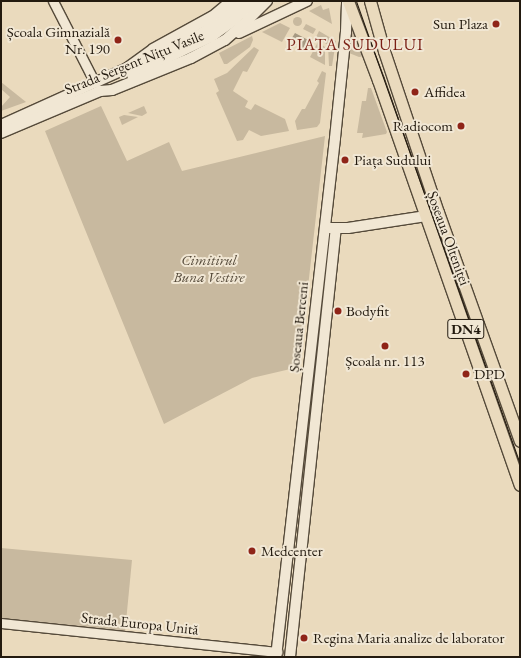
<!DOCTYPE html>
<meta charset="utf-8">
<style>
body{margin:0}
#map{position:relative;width:521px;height:658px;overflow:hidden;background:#eadabd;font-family:"EB Garamond",serif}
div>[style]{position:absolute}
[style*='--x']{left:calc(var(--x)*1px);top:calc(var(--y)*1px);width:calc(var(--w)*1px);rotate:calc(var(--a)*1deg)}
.green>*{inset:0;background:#c8b99f}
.round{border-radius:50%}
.water>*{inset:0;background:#a69982}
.roads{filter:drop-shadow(1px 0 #554a3a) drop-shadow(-1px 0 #554a3a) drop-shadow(0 1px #554a3a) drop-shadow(0 -1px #554a3a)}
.tertiary>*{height:9px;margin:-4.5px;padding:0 4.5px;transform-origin:4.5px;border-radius:4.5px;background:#f1e7d4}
.secondary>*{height:10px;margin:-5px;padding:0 5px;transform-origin:5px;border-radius:5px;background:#f1e7d4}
.primary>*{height:11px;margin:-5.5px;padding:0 5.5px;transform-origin:5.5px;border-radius:5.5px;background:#eadabd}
.tram>*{height:1px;margin:-0.5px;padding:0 0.5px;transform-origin:0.5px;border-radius:0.5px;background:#231a0f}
.dots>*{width:11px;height:11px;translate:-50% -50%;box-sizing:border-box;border:2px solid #f1e7d4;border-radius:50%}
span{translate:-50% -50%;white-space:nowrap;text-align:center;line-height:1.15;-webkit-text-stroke:4px #f1e7d4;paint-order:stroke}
.shield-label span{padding:1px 3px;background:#f1e7d4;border:1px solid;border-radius:3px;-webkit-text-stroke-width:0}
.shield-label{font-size:14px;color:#231a0f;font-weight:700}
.poi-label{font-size:15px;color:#231a0f}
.right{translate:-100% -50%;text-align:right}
.left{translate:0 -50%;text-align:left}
.street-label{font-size:15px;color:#231a0f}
.park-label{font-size:15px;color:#554a3a;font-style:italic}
.quarter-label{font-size:17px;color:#7a1f14;letter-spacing:1px}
.frame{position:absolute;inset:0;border:2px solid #231a0f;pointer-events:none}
</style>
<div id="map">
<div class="green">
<div style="clip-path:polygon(321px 5px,323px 10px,329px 8px,332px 24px,309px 11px)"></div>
<div class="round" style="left:292.5px;top:16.5px;width:9px;height:9px"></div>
<div style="clip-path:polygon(351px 22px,365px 56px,359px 57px,349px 53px)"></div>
<div style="clip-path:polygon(280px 23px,290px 28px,282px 42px,262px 32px)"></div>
<div style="clip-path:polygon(306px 24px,316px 29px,313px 34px,303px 29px)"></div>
<div style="clip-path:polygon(319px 31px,336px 41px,332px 66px,329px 66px,328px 45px,316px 37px)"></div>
<div style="clip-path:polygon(252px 36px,253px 40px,250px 47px,227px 64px,224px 64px,219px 53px)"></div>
<div style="clip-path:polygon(318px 42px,325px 47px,325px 65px,310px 57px)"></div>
<div style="clip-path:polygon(254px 47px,259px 50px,247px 72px,243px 71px,233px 91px,248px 101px,245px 107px,251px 110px,255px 104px,285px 119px,289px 131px,261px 136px,249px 130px,243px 140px,237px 141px,216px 93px,219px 91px,214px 79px,227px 73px)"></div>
<div style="clip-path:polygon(322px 71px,326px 73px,320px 123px,317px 127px,297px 130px,295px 121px,302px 109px,305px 109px,319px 83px,317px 81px)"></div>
<div style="clip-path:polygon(1px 82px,26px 102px,1px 111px,1px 107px,10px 97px,1px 89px)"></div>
<div style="clip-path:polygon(368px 88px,371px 88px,387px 132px,386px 134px,362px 138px,363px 133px,357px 133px,362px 101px,366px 101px)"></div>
<div style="clip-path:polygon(101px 106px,127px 161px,169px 142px,182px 171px,325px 136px,299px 367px,252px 378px,164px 424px,45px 131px)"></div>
<div style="clip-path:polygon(144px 106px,147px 113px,142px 116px,128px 113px)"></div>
<div style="clip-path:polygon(124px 115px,138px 117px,122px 125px,119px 117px)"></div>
<div style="clip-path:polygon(1px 548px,132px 560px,125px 632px,1px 620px)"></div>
</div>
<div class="water">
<div style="clip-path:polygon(295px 33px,312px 42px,308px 51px,290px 41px)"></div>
</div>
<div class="roads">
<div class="tertiary">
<div style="--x:53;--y:1;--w:92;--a:62.9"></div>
<div style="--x:1;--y:623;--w:278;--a:6"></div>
</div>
<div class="secondary">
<div style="--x:239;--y:33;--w:75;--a:-25.2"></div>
<div style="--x:143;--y:61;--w:65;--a:-25.4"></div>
<div style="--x:202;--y:33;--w:25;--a:-34"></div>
<div style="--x:223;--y:19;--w:28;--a:-41"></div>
<div style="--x:132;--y:75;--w:88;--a:-25.7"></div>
<div style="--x:211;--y:37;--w:29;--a:-36"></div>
<div style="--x:234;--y:20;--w:28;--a:-42"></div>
<div style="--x:1;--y:125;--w:138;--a:-24.3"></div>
<div style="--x:127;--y:68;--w:32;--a:-36"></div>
<div style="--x:153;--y:49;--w:68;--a:-28.8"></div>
<div style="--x:213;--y:16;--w:23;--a:-40"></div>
<div style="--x:1;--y:133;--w:108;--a:-23"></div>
<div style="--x:100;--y:91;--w:12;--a:-5"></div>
<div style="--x:112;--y:90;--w:85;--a:-22.1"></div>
<div style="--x:191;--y:58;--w:38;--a:-28"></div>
<div style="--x:225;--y:40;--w:33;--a:-41"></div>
<div style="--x:250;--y:18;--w:24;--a:-45"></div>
<div style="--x:329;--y:228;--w:19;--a:0"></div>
<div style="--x:348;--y:228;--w:79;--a:-8.7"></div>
<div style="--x:276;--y:657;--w:522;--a:-83.51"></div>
<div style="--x:335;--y:138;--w:107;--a:-84.1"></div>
<div style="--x:346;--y:32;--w:31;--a:-88"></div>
<div style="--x:290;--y:657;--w:430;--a:-83.9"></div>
</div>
<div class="primary">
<div style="--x:348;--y:1;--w:85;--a:69.2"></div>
<div style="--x:378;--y:80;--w:429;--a:70.7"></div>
<div style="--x:370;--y:1;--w:52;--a:74.4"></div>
<div style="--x:384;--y:51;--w:170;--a:71.5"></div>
<div style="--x:438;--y:212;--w:243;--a:70.3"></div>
</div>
</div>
<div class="tram">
<div style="--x:356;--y:1;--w:492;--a:70.5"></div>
</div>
<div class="dots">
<div style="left:496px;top:24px;background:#8f2418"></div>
<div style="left:118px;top:40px;background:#8f2418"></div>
<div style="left:415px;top:92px;background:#8f2418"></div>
<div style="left:461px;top:126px;background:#8f2418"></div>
<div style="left:345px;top:160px;background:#8f2418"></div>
<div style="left:338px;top:311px;background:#8f2418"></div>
<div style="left:385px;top:346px;background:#8f2418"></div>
<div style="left:466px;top:374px;background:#8f2418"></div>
<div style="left:252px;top:551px;background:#8f2418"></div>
<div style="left:304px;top:638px;background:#8f2418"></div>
</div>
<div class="shield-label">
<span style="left:466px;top:329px">DN4</span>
</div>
<div class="poi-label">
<span class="right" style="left:488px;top:24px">Sun Plaza</span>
<span class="right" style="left:110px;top:40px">Școala Gimnazială<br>Nr. 190</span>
<span class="left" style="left:424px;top:92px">Affidea</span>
<span class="right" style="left:453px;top:126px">Radiocom</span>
<span class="left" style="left:354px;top:160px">Piața Sudului</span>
<span class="left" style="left:346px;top:311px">Bodyfit</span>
<span style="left:385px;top:361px">Școala nr. 113</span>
<span class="left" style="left:474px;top:374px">DPD</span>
<span class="left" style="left:261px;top:551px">Medcenter</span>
<span class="left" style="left:313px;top:638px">Regina Maria analize de laborator</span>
</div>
<div class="street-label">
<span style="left:134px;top:62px;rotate:-22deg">Strada Sergent Nițu Vasile</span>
<span style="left:449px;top:238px;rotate:70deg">Șoseaua Olteniței</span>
<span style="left:298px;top:327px;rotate:-84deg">Șoseaua Berceni</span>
<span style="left:140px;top:623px;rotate:6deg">Strada Europa Unită</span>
</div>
<div class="park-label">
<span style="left:209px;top:268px">Cimitirul<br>Buna Vestire</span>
</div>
<div class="quarter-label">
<span style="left:355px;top:45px">PIAȚA SUDULUI</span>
</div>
<div class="frame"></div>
</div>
